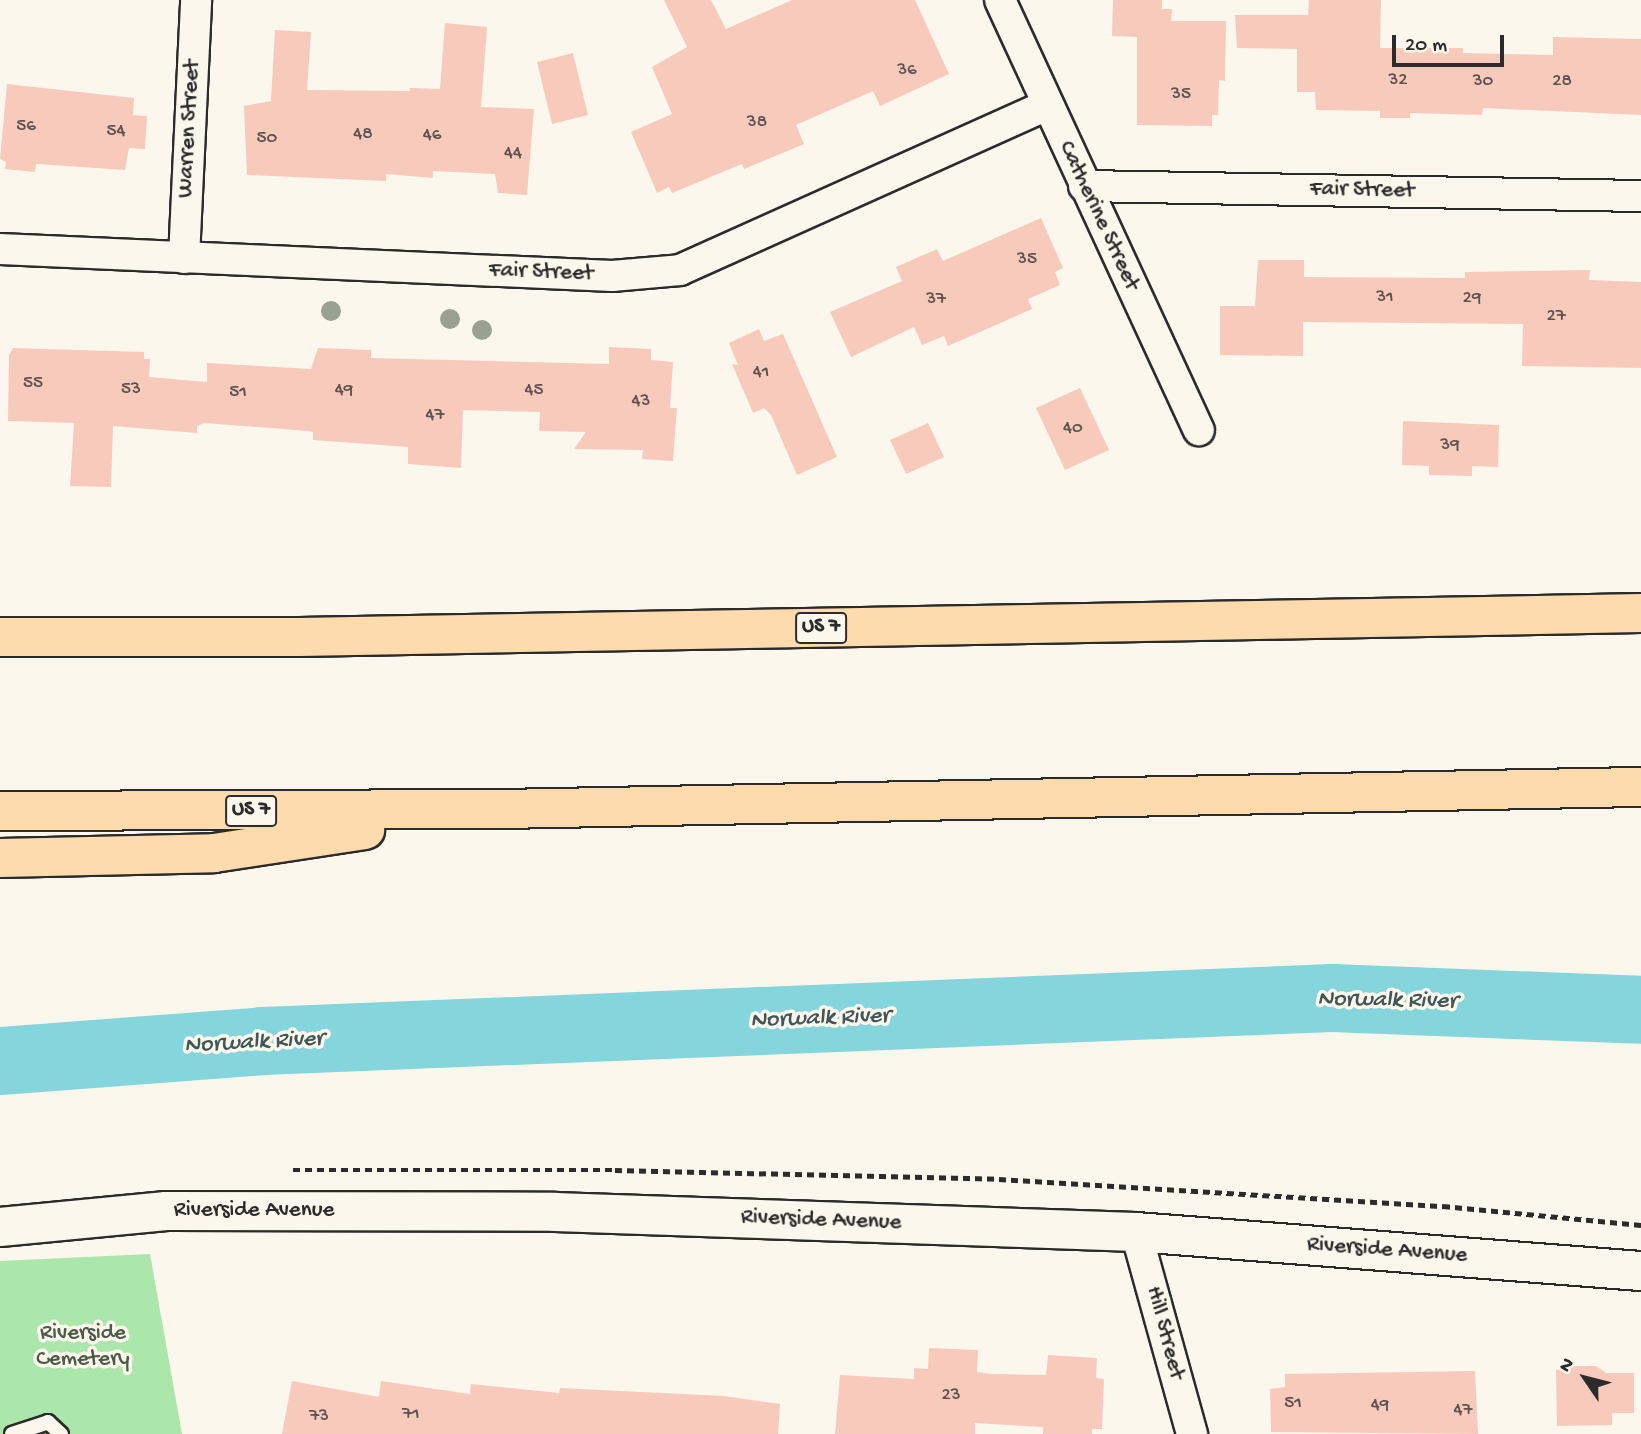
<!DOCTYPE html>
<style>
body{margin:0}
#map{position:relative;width:1641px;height:1434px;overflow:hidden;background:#fbf7ec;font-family:"Gochi Hand",sans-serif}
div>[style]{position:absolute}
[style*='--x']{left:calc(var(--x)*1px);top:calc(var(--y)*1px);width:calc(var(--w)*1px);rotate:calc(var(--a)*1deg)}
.green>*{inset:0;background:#abe6ab}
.river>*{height:68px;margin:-34px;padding:0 34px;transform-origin:34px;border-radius:34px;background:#84d5dc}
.building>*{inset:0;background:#f8cabc}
.path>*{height:4.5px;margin-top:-2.25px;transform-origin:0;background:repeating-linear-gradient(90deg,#2b2b2b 0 7px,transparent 0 12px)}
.roads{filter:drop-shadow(2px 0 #2b2b2b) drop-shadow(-2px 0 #2b2b2b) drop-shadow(0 2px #2b2b2b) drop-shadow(0 -2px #2b2b2b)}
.lane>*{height:14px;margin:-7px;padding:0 7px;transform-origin:7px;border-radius:7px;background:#fbf7ec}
.street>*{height:30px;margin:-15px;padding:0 15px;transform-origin:15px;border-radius:15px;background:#fbf7ec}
.secondary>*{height:38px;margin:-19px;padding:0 19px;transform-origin:19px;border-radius:19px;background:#fbf7ec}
.highway>*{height:38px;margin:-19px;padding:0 19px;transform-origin:19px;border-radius:19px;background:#fedbac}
.trees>*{width:20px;height:20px;margin:-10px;border-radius:50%;background:#9aa193}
span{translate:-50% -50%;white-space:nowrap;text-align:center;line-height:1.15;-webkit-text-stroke:7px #fbf7ec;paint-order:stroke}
.number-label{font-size:19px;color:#5e534f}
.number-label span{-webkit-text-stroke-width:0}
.shield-label span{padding:2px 5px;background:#fbf7ec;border:2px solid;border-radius:5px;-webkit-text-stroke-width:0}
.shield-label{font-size:21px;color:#2b2b2b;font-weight:700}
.street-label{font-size:23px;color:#2b2b2b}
.park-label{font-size:23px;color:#4b5a4b}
.water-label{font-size:24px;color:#415657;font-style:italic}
.north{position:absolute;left:1550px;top:1343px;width:70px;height:70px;-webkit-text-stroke:5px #fbf7ec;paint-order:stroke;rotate:305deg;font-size:19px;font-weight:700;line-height:28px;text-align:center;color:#2b2b2b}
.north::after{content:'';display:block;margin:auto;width:24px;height:32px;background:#2b2b2b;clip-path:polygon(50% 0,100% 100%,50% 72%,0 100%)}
.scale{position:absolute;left:1392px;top:35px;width:112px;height:32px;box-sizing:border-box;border:4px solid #2b2b2b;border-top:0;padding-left:9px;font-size:21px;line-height:24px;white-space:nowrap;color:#2b2b2b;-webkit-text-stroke:5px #fbf7ec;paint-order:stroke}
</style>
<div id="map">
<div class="green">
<div style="clip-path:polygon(150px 1254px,182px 1434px,0 1434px,0 1261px)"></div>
</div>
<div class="river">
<div style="--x:0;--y:1061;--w:264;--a:-4.3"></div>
<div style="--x:263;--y:1041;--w:1070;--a:-2.3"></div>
<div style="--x:1332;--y:998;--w:309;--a:2.2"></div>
</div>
<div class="building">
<div style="clip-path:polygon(664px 0,711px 0,726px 29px,792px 0,915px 0,949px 74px,880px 106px,873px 91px,796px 125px,804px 144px,744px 169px,742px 164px,672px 193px,669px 187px,657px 193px,631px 132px,672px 114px,652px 67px,687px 47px)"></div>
<div style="clip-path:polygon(1113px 0,1162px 0,1162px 9px,1172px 9px,1171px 21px,1226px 21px,1225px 81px,1219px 80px,1218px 115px,1212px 115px,1212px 126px,1137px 125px,1137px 37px,1112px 36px)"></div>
<div style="clip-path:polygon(1309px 0,1381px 0,1380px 48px,1463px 48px,1463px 53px,1553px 55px,1553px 37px,1641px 39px,1641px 115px,1483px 108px,1482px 115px,1410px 113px,1410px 118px,1380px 118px,1380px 111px,1316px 110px,1315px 92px,1297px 92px,1297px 49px,1237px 48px,1235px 15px,1308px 15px)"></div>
<div style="clip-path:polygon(445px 23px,487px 27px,481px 107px,534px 109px,527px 195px,498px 193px,495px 174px,433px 171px,433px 178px,386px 174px,386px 181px,247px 175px,244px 106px,271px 101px,275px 30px,311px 32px,307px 90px,410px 91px,410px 88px,440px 89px)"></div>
<div style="clip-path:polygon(573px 53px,588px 115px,552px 124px,537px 62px)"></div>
<div style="clip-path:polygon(7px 84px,134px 98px,133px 115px,147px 116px,145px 149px,129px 148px,125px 170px,36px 164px,35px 172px,5px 169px,6px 162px,0 159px)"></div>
<div style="clip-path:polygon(1041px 218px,1063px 268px,1055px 272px,1060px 285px,1028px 299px,1032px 309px,948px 346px,944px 336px,922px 345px,914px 327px,851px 357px,830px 312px,902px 281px,896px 267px,937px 249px,943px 261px)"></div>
<div style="clip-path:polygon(1258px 260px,1304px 260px,1304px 277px,1465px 278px,1465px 272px,1590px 270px,1589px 280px,1641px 282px,1641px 368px,1522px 366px,1523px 324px,1303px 322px,1303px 356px,1220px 355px,1220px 306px,1255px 306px)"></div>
<div style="clip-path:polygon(759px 329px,764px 341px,783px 334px,837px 457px,797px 475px,771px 415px,764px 408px,753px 413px,732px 364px,738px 365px,729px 343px)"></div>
<div style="clip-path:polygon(609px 347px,651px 349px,651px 360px,673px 362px,670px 408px,677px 408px,673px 461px,642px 459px,643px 450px,574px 449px,586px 432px,539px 431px,540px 412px,463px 410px,461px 468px,408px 464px,408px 447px,313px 440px,313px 432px,308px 431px,204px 423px,197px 426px,197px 433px,113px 426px,111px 487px,70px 486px,74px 423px,8px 421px,9px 355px,13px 348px,144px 352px,144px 359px,150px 359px,149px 377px,207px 382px,207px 363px,311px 369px,318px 348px,371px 350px,371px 358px,609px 364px)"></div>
<div style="clip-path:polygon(1080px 388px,1109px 450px,1065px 470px,1036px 408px)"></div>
<div style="clip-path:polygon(1403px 421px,1499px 425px,1498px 467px,1472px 466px,1472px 476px,1429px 475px,1429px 466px,1402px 465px)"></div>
<div style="clip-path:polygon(928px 423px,944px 457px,906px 474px,890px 440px)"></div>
<div style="clip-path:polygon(929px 1348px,978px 1350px,977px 1372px,991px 1374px,1046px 1375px,1048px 1355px,1097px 1358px,1096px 1378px,1104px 1379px,1102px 1429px,1092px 1429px,1092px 1434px,1043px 1434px,1043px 1427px,975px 1423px,975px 1434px,835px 1434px,840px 1375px,914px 1379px,914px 1368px,928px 1369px)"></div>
<div style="clip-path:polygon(1575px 1366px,1596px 1366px,1606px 1373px,1634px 1373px,1634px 1413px,1612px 1413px,1612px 1425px,1557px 1426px,1556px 1370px)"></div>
<div style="clip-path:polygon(1475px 1371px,1478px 1434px,1271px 1432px,1270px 1389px,1285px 1387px,1285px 1374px)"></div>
<div style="clip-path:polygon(292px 1381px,379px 1397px,381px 1381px,470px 1394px,471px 1384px,559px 1393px,560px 1388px,724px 1396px,780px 1404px,778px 1434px,282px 1434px)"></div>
</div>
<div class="path">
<div style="--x:293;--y:1170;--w:322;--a:0"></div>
<div style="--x:615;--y:1170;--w:384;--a:1.3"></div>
<div style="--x:999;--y:1179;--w:445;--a:3.5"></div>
<div style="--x:1443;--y:1206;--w:199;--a:5.5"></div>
</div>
<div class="roads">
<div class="lane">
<div style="--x:12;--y:1434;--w:38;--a:-18"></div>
<div style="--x:48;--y:1422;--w:18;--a:43"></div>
</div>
<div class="street">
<div style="--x:1000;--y:0;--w:474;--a:65.2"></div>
<div style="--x:1084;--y:186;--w:557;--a:1.03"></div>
<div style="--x:0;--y:249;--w:613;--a:2.53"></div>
<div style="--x:612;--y:276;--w:68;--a:-5"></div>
<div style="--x:680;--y:270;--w:402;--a:-24.2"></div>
<div style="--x:184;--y:258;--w:258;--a:-87.3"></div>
<div style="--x:1136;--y:1232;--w:210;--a:74.5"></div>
</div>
<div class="secondary">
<div style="--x:0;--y:1227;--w:167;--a:-5.5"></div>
<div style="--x:166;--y:1211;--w:389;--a:0.1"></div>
<div style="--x:555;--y:1212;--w:581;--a:1.97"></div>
<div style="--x:1136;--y:1232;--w:507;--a:4.42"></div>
</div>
<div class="highway">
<div style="--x:0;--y:637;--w:299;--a:0"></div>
<div style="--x:299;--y:637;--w:1342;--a:-1.02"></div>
<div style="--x:0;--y:811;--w:502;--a:-0.23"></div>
<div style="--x:502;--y:809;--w:1139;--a:-1.11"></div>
<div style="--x:0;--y:858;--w:214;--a:-1.3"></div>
<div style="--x:214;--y:853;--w:153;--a:-8.7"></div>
</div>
</div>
<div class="trees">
<div style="left:331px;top:311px"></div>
<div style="left:450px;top:319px"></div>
<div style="left:482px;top:330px"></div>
</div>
<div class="number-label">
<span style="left:907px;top:71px">36</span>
<span style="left:1398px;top:81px">32</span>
<span style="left:1483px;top:82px">30</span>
<span style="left:1562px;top:82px">28</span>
<span style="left:1181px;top:95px">35</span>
<span style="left:757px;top:123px">38</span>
<span style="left:26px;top:127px">56</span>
<span style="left:116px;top:132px">54</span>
<span style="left:363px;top:135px">48</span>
<span style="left:432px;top:136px">46</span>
<span style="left:267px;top:139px">50</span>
<span style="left:513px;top:154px">44</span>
<span style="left:1027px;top:260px">35</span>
<span style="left:1385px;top:298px">31</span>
<span style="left:1472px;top:299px">29</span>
<span style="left:936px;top:300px">37</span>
<span style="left:1556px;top:317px">27</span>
<span style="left:761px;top:373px">41</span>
<span style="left:33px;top:384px">55</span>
<span style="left:131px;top:390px">53</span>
<span style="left:344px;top:391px">49</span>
<span style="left:534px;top:391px">45</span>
<span style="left:238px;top:393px">51</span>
<span style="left:641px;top:402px">43</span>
<span style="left:435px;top:416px">47</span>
<span style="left:1073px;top:429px">40</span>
<span style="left:1450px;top:446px">39</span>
<span style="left:951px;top:1396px">23</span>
<span style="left:1293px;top:1404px">51</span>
<span style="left:1380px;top:1406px">49</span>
<span style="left:1463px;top:1411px">47</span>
<span style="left:411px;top:1415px">71</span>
<span style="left:319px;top:1417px">73</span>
</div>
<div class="shield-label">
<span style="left:821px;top:628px">US 7</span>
<span style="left:251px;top:811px">US 7</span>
</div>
<div class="street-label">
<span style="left:190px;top:129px;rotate:-87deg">Warren Street</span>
<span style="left:1362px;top:191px;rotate:1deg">Fair Street</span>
<span style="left:1098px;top:216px;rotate:65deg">Catherine Street</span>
<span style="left:541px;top:273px;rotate:2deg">Fair Street</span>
<span style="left:254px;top:1211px">Riverside Avenue</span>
<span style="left:821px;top:1221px;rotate:2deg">Riverside Avenue</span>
<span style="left:1387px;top:1251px;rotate:4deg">Riverside Avenue</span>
<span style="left:1164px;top:1333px;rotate:75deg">Hill Street</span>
</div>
<div class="park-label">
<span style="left:83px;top:1347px">Riverside<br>Cemetery</span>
</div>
<div class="water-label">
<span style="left:1387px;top:1001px;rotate:1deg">Norwalk River</span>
<span style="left:820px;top:1019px;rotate:-2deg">Norwalk River</span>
<span style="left:254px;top:1043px;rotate:-3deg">Norwalk River</span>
</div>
<div class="north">N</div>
<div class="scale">20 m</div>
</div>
